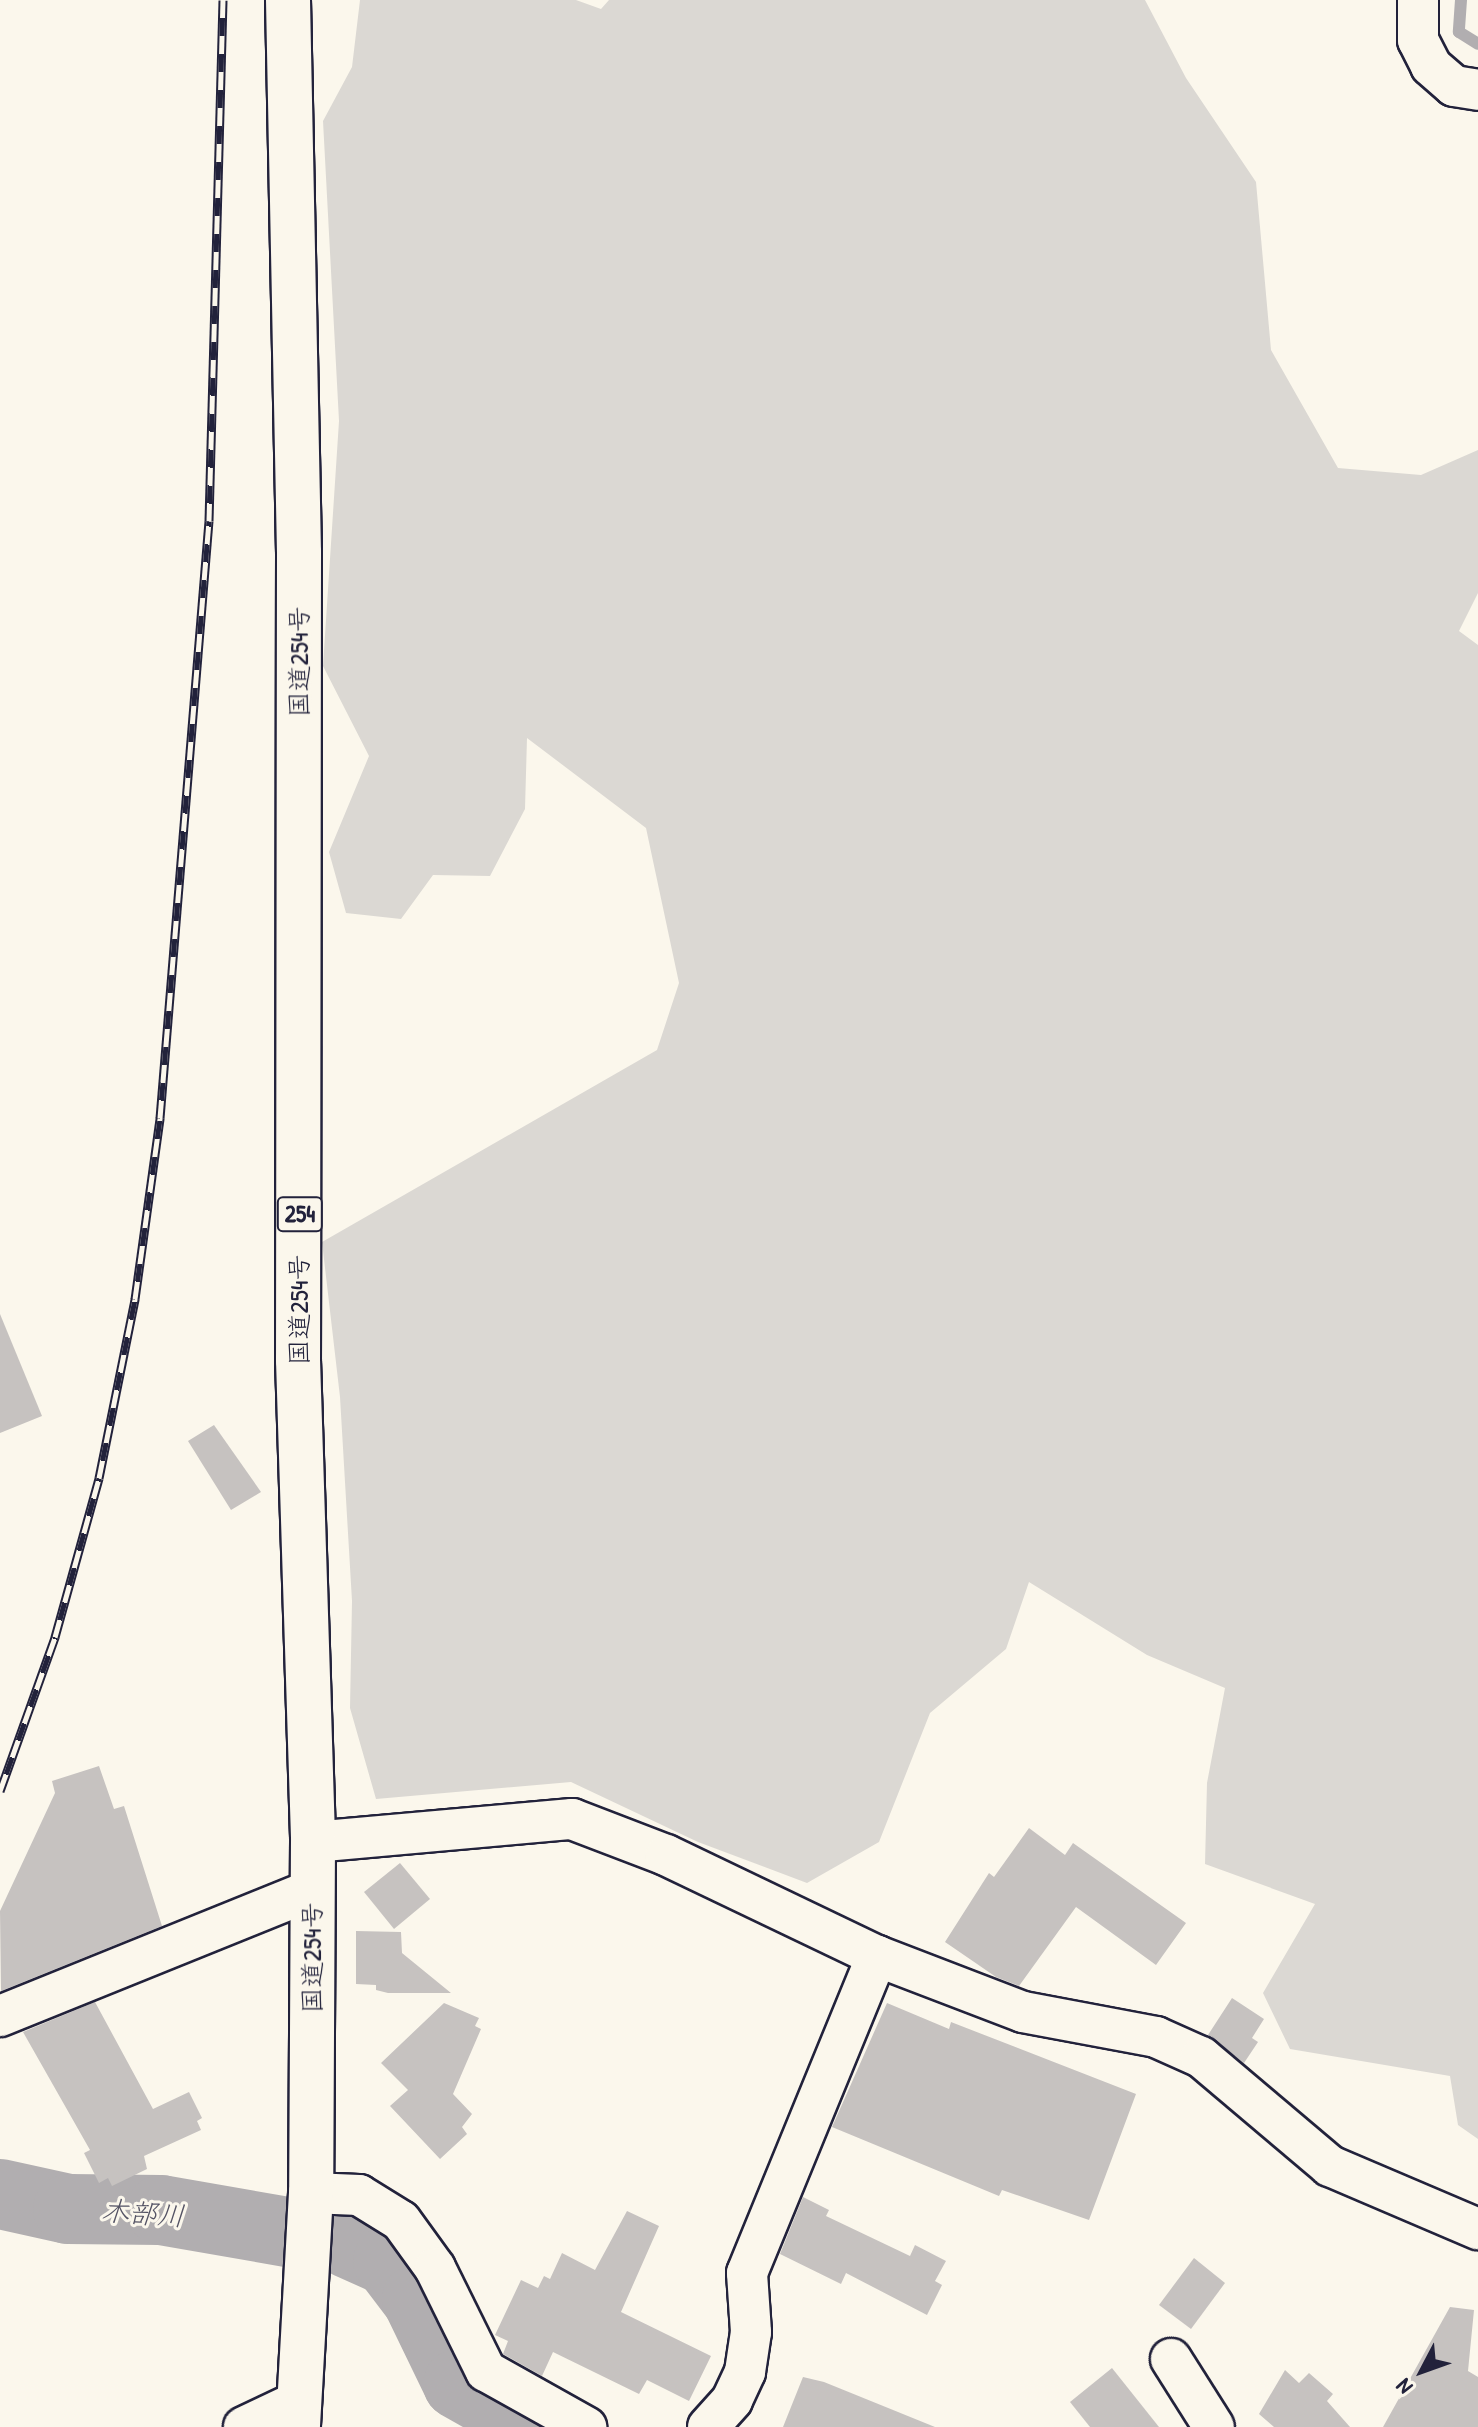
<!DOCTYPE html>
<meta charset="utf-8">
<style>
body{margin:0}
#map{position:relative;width:1478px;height:2427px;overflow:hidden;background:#fbf7ec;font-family:"Patrick Hand","Klee One",sans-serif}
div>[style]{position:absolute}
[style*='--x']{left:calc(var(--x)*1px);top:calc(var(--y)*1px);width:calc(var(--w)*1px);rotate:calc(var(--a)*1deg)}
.green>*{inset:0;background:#dbd8d3}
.stream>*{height:12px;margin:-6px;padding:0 6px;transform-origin:6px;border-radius:6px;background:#b1aeb0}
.river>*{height:70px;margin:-35px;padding:0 35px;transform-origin:35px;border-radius:35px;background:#b1aeb0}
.building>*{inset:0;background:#c6c2c0}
.roads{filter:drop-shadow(2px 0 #22223b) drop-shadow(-2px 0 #22223b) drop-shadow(0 2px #22223b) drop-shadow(0 -2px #22223b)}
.street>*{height:40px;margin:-20px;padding:0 20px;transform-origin:20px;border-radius:20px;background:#fbf7ec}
.highway>*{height:44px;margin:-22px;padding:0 22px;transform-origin:22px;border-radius:22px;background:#fbf7ec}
.rail>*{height:9px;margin-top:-4.5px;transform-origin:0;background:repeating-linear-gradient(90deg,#fbf7ec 0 18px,#22223b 0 36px);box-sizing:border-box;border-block:2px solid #22223b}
span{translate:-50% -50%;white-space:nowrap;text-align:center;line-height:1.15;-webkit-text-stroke:6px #fbf7ec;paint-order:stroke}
.shield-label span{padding:2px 6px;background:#fbf7ec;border:2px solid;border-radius:6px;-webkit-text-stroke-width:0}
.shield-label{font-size:24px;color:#22223b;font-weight:700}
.street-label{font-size:26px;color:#22223b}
.water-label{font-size:28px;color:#545364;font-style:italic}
.north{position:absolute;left:1382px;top:2331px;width:80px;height:80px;-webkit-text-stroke:6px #fbf7ec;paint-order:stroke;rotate:229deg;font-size:22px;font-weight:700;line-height:32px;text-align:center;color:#22223b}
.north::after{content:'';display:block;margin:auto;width:28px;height:36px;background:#22223b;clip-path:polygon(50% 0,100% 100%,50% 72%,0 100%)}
</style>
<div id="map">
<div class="green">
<div style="clip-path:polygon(360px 0,576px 0,601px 9px,609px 0,1145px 0,1186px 78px,1256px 182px,1271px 350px,1338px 468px,1421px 475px,1478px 450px,1478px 593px,1459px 631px,1478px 645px,1478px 2139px,1458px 2125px,1450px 2076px,1290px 2049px,1263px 1993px,1315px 1904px,1205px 1864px,1207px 1783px,1225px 1688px,1147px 1655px,1029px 1582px,1006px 1649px,930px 1713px,879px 1842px,807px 1883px,698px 1842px,571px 1782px,376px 1799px,350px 1708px,352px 1601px,340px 1397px,322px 1242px,657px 1050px,679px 983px,646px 828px,527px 738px,525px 809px,490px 876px,433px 875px,401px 919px,346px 913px,329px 852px,369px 756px,323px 666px,339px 421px,323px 121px,352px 67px)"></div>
</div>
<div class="stream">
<div style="--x:1461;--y:0;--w:32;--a:94"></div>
<div style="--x:1459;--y:32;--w:22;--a:32"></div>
</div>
<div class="river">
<div style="--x:0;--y:2194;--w:70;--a:12.4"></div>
<div style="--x:68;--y:2209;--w:93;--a:0.6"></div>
<div style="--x:161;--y:2210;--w:128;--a:9.9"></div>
<div style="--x:348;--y:2243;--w:44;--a:24.2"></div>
<div style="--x:388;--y:2261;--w:48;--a:52.7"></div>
<div style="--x:417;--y:2299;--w:94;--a:64.2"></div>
<div style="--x:458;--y:2384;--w:87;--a:29.5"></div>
</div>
<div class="building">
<div style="clip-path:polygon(0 1314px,42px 1416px,0 1433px)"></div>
<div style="clip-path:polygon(214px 1425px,261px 1492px,231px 1510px,188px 1441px)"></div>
<div style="clip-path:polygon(99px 1766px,114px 1809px,124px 1806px,162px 1926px,1px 1991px,0 1911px,55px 1793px,52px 1781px)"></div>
<div style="clip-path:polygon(1029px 1828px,1065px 1855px,1073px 1843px,1186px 1923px,1156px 1965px,1076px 1907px,1019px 1986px,996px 1977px,945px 1942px,989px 1873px,994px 1877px)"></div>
<div style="clip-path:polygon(400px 1863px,430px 1899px,394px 1929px,364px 1892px)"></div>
<div style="clip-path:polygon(356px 1931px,401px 1932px,402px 1953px,451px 1993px,388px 1993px,376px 1990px,376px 1985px,356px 1984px)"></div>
<div style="clip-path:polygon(1232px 1998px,1264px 2019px,1252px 2038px,1258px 2042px,1244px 2063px,1208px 2035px)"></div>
<div style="clip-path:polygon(95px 2002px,153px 2109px,189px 2092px,202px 2118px,197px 2121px,201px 2130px,144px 2156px,147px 2169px,112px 2186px,108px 2178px,99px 2183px,84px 2153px,90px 2150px,23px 2032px)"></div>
<div style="clip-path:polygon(444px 2003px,479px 2018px,475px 2026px,481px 2029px,453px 2094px,472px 2114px,462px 2127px,467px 2134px,440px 2159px,390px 2106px,408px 2090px,381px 2063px)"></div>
<div style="clip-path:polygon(887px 2003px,949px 2029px,951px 2022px,1136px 2094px,1089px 2220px,1002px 2190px,999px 2196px,832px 2127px)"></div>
<div style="clip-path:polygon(803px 2197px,829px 2210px,826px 2216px,910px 2256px,915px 2245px,946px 2261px,935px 2281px,942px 2285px,927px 2315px,846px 2273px,841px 2284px,780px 2254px)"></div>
<div style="clip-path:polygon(627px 2211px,659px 2226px,621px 2312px,711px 2356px,689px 2401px,647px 2380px,639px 2394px,553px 2352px,542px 2376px,503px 2354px,508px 2341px,495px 2335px,521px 2280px,538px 2288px,544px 2276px,550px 2279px,562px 2253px,595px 2270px)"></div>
<div style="clip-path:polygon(1194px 2258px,1225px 2283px,1191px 2329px,1159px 2305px)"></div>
<div style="clip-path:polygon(1450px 2307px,1474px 2310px,1468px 2371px,1478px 2377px,1478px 2427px,1383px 2427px)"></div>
<div style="clip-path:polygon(1112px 2368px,1159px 2427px,1090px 2427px,1070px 2402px)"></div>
<div style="clip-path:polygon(1285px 2370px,1299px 2383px,1309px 2373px,1333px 2394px,1327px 2401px,1350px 2427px,1274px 2427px,1259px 2414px)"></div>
<div style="clip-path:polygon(803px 2377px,824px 2382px,935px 2427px,783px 2427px)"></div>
</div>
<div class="roads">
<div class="street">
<div style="--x:1418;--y:0;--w:40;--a:90"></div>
<div style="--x:1418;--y:40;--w:29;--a:63"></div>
<div style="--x:1431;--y:66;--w:30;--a:41"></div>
<div style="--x:1454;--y:86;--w:24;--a:9"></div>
<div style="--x:313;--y:1842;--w:260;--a:-5.1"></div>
<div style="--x:572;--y:1819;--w:101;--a:21"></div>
<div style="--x:666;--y:1855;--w:234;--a:25.6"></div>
<div style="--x:877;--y:1956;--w:156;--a:21"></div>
<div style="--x:1023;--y:2012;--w:135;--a:10.6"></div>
<div style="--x:1156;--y:2037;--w:49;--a:24"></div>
<div style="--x:1201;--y:2057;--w:169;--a:40.2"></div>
<div style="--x:1330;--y:2166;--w:161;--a:23.1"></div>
<div style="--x:0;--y:2016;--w:336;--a:-22"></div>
<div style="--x:311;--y:2193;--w:48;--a:2.4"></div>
<div style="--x:359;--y:2195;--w:49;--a:31.8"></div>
<div style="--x:401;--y:2221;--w:58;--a:54.1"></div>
<div style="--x:435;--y:2268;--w:115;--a:63.7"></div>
<div style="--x:486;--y:2371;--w:115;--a:29.2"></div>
<div style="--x:1171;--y:2359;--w:80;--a:57.7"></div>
<div style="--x:244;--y:2427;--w:61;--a:-25.3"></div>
<div style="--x:708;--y:2427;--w:36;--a:-48"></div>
<div style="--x:732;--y:2400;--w:31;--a:-65"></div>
<div style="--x:745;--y:2372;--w:40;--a:-81.5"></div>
<div style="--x:751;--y:2332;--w:59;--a:-93.9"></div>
<div style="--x:747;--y:2273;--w:343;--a:-67.7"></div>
</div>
<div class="highway">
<div style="--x:288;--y:0;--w:553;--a:88.86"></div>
<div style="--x:299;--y:553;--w:807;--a:90.07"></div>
<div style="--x:298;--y:1360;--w:482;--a:88.2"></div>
<div style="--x:313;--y:1842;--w:351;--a:90.3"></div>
<div style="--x:311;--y:2193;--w:234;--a:93.2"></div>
</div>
</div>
<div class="rail">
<div style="--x:0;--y:1791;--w:164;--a:-70.3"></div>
<div style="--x:55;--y:1637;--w:165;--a:-74.5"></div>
<div style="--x:99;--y:1478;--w:183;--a:-78.6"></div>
<div style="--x:135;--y:1299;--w:183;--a:-82.1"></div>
<div style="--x:160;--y:1118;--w:599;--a:-85.31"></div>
<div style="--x:209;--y:521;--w:521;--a:-88.46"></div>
</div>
<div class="shield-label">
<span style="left:300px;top:1214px">254</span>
</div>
<div class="street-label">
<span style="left:299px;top:662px;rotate:-90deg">国道254号</span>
<span style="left:299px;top:1310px;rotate:-90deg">国道254号</span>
<span style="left:312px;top:1958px;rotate:-90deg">国道254号</span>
</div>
<div class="water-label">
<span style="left:143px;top:2213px;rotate:4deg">木部川</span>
</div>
<div class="north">N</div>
</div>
